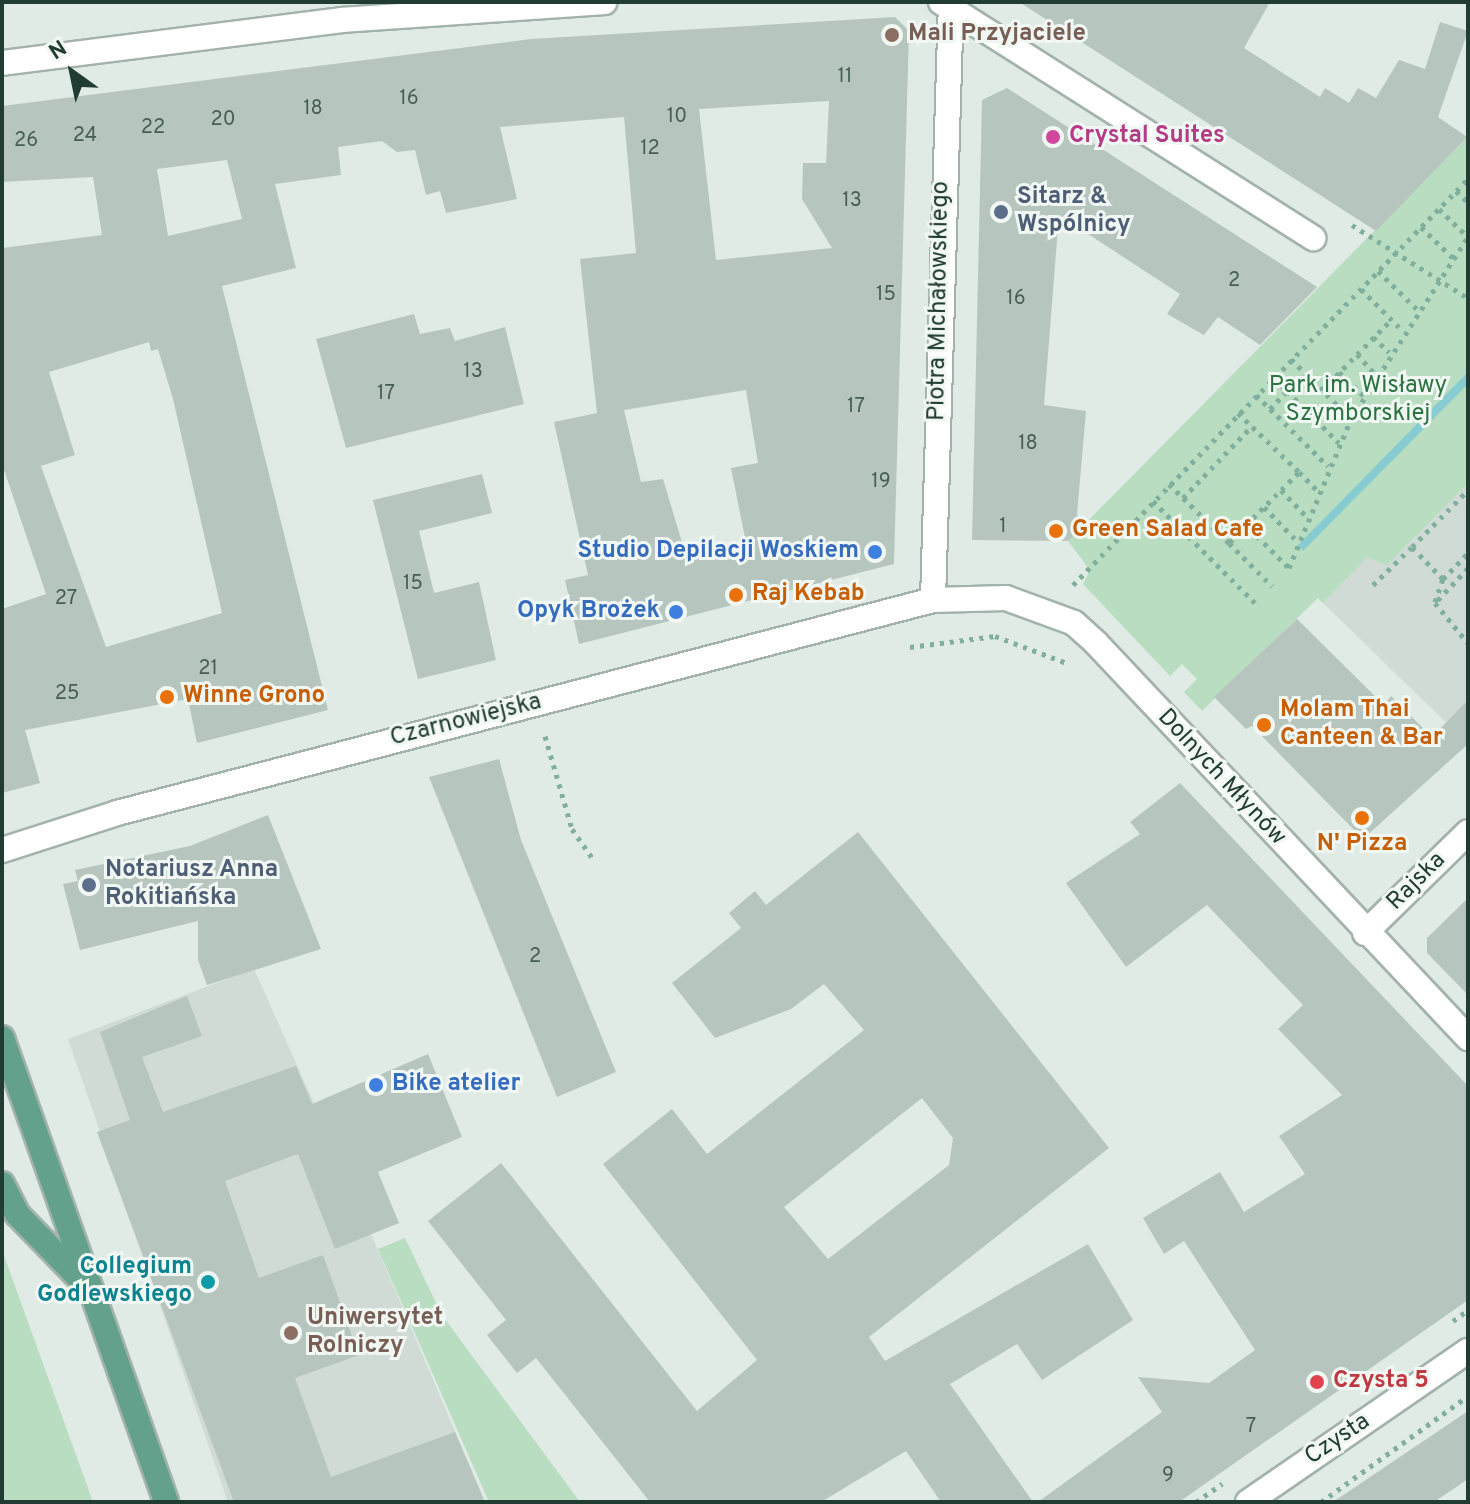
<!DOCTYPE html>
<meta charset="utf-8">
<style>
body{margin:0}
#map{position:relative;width:1470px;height:1504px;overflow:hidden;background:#e0ebe6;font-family:Overpass,sans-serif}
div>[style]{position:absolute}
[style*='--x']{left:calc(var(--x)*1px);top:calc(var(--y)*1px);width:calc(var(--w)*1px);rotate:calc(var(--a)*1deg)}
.built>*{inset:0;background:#cfdbd4}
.green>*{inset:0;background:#b9ddc0}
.water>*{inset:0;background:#87ccd1}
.building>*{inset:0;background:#b6c6be}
.path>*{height:5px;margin-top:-2.5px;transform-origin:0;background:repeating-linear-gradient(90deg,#80af9d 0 4px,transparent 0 10px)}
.roads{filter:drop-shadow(2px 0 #a3b3ac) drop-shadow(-2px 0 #a3b3ac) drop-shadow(0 2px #a3b3ac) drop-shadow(0 -2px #a3b3ac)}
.minor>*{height:24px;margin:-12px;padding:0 12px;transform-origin:12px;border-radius:12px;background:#fff}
.major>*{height:24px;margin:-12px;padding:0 12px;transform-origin:12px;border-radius:12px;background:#64a18d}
.dots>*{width:22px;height:22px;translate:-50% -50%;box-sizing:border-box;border:4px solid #f1f8f4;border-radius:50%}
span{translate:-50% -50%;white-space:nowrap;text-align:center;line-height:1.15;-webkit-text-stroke:6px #f1f8f4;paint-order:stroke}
.number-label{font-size:20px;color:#465e55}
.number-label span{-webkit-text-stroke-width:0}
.education-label{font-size:24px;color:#785e54;font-weight:700}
.left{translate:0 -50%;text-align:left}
.hotel-label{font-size:24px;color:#b23c85;font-weight:700}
.service-label{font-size:24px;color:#4e5e75;font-weight:700}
.street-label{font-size:24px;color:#213c32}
.park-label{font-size:24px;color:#2b7341}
.food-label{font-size:24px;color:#c56008;font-weight:700}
.shop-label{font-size:24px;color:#366cbe;font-weight:700}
.right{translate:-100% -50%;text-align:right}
.culture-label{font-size:24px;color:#0d838f;font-weight:700}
.health-label{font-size:24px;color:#be3a42;font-weight:700}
.frame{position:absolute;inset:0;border:4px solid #213c32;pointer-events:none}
.north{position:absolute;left:32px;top:32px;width:80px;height:80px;-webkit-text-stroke:6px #f1f8f4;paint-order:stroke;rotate:327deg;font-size:22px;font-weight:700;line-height:32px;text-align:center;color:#213c32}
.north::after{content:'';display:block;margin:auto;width:28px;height:36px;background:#213c32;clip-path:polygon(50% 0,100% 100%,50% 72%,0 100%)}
</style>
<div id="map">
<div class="built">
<div style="clip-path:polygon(1468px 445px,1468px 744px,1318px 598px)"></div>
<div style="clip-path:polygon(254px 969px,350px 1184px,485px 1502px,228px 1502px,68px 1039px)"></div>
</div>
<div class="green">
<div style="clip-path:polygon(1468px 136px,1468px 483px,1387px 565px,1367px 557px,1323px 603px,1318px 598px,1202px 711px,1184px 692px,1197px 679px,1182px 664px,1170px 676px,1083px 584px,1090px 570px,1068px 541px)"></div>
<div style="clip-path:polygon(405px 1238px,442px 1315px,580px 1502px,489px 1502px,378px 1249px)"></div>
<div style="clip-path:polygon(2px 1250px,93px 1502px,2px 1502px)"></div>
</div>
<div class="water">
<div style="clip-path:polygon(1468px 372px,1468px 384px,1303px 551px,1298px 545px)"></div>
</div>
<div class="building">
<div style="clip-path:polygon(1019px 2px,1270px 2px,1244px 48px,1320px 97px,1325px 88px,1349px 103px,1358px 88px,1376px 98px,1399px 60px,1425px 69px,1440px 22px,1468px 31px,1438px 117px,1467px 137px,1376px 231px)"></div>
<div style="clip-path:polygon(evenodd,895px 17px,909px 31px,894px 564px,579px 644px,565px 580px,588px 575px,554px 422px,597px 413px,580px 259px,636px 253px,624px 117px,500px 127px,517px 199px,446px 213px,440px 191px,426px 195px,415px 150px,397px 152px,382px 141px,338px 147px,341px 175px,275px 184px,296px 268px,222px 286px,328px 710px,197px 743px,188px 699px,25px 730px,40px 783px,2px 793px,2px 609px,46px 594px,2px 464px,2px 248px,102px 235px,93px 177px,2px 182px,2px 106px,531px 39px,895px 17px,829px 101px,826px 163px,803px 163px,802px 199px,832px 248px,716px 260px,699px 109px,829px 101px,895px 17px,227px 160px,242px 219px,168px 236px,157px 169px,227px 160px,895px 17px,149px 342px,151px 351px,158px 349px,173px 399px,222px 613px,106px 647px,41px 466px,75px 455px,49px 372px,149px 342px,895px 17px,746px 390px,758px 463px,731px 468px,746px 543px,687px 559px,663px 479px,641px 482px,624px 410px,746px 390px)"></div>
<div style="clip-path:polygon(1007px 88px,1317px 287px,1260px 345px,1218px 317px,1204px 335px,1167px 314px,1180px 294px,1059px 215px,1044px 405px,1086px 411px,1077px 515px,1086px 524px,1068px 541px,972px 540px,982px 100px)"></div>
<div style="clip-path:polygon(414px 314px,420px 334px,450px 328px,455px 341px,505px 327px,524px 404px,346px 448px,316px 339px)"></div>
<div style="clip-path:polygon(482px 474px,492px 513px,419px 531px,434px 593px,479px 582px,496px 660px,418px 679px,373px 500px)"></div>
<div style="clip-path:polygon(1297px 619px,1384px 705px,1391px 696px,1432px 737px,1468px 700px,1468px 744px,1363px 839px,1252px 726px,1246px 729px,1214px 697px)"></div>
<div style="clip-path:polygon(499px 759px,521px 840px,616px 1072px,557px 1097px,429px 777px)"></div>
<div style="clip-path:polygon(1180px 783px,1468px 1086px,1468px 1300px,1179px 1502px,1038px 1502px,1162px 1412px,1138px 1377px,1209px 1383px,1255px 1350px,1184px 1241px,1164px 1254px,1143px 1218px,1220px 1172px,1244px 1212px,1305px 1174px,1279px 1136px,1342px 1095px,1278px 1029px,1303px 1005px,1207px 905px,1126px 967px,1066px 883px,1140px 834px,1130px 822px)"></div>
<div style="clip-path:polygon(268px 815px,321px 949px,207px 985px,198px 960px,198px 921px,80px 950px,63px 884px,78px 881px,75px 870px,190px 846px)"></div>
<div style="clip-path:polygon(evenodd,858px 832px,1109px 1148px,869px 1337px,885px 1361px,1088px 1244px,1133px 1320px,1042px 1380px,1017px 1344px,950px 1384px,1033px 1502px,941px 1502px,906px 1451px,821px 1502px,650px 1502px,536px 1358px,517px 1373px,487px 1335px,506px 1320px,428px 1221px,501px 1163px,697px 1411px,757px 1360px,603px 1164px,672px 1109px,707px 1154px,864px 1030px,824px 984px,791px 1009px,715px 1038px,672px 983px,741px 928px,729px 913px,755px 891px,766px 905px,858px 832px,922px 1098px,953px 1138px,949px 1165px,828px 1259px,784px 1207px,922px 1098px)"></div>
<div style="clip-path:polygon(1468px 898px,1468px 995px,1427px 953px,1427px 938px)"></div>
<div style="clip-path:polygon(187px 996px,202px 1036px,142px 1057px,163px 1112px,296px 1066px,312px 1104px,428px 1054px,462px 1137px,378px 1172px,399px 1223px,335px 1249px,298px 1154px,225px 1181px,259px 1278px,323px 1255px,359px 1355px,295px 1378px,331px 1477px,455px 1432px,485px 1502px,234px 1502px,97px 1132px,130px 1120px,100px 1032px)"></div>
<div style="clip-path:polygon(1468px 1411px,1468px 1479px,1434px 1502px,1333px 1502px)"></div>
</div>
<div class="path">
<div style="--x:1456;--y:191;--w:16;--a:43"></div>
<div style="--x:1439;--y:209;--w:40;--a:44"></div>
<div style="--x:1352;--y:225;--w:137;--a:32.2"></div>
<div style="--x:1421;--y:227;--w:45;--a:44.1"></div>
<div style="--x:1378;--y:271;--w:54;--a:44.3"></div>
<div style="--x:1361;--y:289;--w:59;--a:45"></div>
<div style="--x:1373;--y:337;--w:22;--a:43"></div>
<div style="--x:1357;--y:354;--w:28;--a:48"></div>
<div style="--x:1291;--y:359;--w:85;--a:45"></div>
<div style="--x:1339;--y:372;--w:35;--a:44"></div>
<div style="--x:1273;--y:377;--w:93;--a:45"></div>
<div style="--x:1322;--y:390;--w:100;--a:-45.4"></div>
<div style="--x:1256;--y:395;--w:101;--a:44.6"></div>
<div style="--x:1270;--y:409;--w:25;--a:-47"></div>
<div style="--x:1238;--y:413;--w:85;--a:44"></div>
<div style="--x:1169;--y:484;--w:84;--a:44.5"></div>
<div style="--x:1281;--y:490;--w:36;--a:46"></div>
<div style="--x:1183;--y:498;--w:100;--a:-46.2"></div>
<div style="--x:1153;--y:501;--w:144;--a:45"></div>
<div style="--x:1264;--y:507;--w:46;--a:45.9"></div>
<div style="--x:1246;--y:525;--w:25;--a:133"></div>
<div style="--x:1229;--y:543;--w:61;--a:45"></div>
<div style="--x:1288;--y:567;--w:59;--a:-135"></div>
<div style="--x:1246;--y:525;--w:75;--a:-45"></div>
<div style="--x:1299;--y:472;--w:25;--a:45"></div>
<div style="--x:1289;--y:568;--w:161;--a:-67.4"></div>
<div style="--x:1351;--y:419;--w:216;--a:-57.3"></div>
<div style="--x:1468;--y:568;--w:48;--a:133.3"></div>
<div style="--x:1435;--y:603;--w:52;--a:50.5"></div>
<div style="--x:1443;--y:579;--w:45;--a:-134.1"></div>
<div style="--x:1412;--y:547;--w:80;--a:-45.5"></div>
<div style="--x:1073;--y:585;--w:566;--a:-45.79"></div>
<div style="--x:1373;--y:585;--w:54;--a:-44.3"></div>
<div style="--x:1435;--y:602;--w:24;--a:-71"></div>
<div style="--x:1443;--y:579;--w:36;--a:-46"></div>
<div style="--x:910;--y:647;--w:86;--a:-7.4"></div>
<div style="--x:995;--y:636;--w:77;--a:20.6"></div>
<div style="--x:545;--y:736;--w:97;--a:73.8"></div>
<div style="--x:572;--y:829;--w:38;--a:55"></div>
<div style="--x:1453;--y:1321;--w:19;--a:-36"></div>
<div style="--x:1196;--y:1502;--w:32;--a:-35"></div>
<div style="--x:1321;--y:1502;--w:181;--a:-35.8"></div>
</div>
<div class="roads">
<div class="minor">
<div style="--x:941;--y:2;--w:441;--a:32.4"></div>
<div style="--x:2;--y:63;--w:343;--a:-7.2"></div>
<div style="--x:342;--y:20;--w:263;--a:-3.9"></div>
<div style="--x:933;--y:600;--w:598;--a:-88.28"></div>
<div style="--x:2;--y:850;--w:121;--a:-17.8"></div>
<div style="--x:117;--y:813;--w:843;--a:-14.63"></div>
<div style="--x:933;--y:600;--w:73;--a:-1.6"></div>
<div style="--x:1006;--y:598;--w:72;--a:20.2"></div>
<div style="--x:1074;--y:623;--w:30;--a:42"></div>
<div style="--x:1096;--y:643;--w:543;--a:46.72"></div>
<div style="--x:1365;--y:933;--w:144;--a:-44.4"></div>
<div style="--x:1248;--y:1502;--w:267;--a:-34.5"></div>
</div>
<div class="major">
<div style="--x:2;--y:1038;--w:492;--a:70.5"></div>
<div style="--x:2;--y:1184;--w:34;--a:63"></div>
<div style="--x:17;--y:1214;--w:98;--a:45.8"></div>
</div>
</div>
<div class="dots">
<div style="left:892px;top:35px;background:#8d6e63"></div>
<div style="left:1053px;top:137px;background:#d1479c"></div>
<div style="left:1001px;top:212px;background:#5c6f8a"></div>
<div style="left:1056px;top:531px;background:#e8710a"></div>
<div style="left:875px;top:552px;background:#3f7fe0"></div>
<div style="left:736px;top:595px;background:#e8710a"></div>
<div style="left:676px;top:612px;background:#3f7fe0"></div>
<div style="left:167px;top:697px;background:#e8710a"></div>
<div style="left:1264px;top:725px;background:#e8710a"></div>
<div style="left:1362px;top:818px;background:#e8710a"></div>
<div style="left:89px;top:885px;background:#5c6f8a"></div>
<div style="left:376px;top:1085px;background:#3f7fe0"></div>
<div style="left:208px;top:1282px;background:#0f9aa8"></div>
<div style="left:291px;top:1333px;background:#8d6e63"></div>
<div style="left:1317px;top:1382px;background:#e0444e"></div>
</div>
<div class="number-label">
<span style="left:845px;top:77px">11</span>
<span style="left:409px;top:99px">16</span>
<span style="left:313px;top:109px">18</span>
<span style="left:677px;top:117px">10</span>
<span style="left:223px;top:120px">20</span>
<span style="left:153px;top:128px">22</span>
<span style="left:85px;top:136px">24</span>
<span style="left:26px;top:141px">26</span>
<span style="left:650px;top:149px">12</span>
<span style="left:852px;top:201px">13</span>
<span style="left:1234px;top:281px">2</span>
<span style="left:886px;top:295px">15</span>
<span style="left:1016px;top:299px">16</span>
<span style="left:473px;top:372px">13</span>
<span style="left:386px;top:394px">17</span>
<span style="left:856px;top:407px">17</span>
<span style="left:1028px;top:444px">18</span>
<span style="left:881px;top:482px">19</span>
<span style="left:1003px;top:527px">1</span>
<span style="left:413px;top:584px">15</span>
<span style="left:66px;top:599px">27</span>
<span style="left:208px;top:669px">21</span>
<span style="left:67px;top:694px">25</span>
<span style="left:535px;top:957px">2</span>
<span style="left:1251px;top:1427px">7</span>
<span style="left:1168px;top:1476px">9</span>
</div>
<div class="education-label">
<span class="left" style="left:908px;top:35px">Mali Przyjaciele</span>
<span class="left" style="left:307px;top:1333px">Uniwersytet<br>Rolniczy</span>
</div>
<div class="hotel-label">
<span class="left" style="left:1069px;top:137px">Crystal Suites</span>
</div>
<div class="service-label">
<span class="left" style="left:1017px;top:212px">Sitarz &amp;<br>Wspólnicy</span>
<span class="left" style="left:105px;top:885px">Notariusz Anna<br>Rokitiańska</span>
</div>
<div class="street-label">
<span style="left:940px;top:301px;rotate:-89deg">Piotra Michałowskiego</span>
<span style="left:466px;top:721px;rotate:-14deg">Czarnowiejska</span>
<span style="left:1221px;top:778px;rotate:47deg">Dolnych Młynów</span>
<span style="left:1417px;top:882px;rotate:-45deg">Rajska</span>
<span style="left:1338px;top:1440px;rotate:-34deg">Czysta</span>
</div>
<div class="park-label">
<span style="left:1358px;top:401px">Park im. Wisławy<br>Szymborskiej</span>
</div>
<div class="food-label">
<span class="left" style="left:1072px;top:531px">Green Salad Cafe</span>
<span class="left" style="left:752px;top:595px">Raj Kebab</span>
<span class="left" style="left:183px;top:697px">Winne Grono</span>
<span class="left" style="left:1280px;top:725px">Molam Thai<br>Canteen &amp; Bar</span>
<span style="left:1362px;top:845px">N' Pizza</span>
</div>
<div class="shop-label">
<span class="right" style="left:859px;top:552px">Studio Depilacji Woskiem</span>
<span class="right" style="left:660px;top:612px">Opyk Brożek</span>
<span class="left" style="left:392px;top:1085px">Bike atelier</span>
</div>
<div class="culture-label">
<span class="right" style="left:192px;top:1282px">Collegium<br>Godlewskiego</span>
</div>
<div class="health-label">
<span class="left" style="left:1333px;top:1382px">Czysta 5</span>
</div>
<div class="frame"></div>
<div class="north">N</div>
</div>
